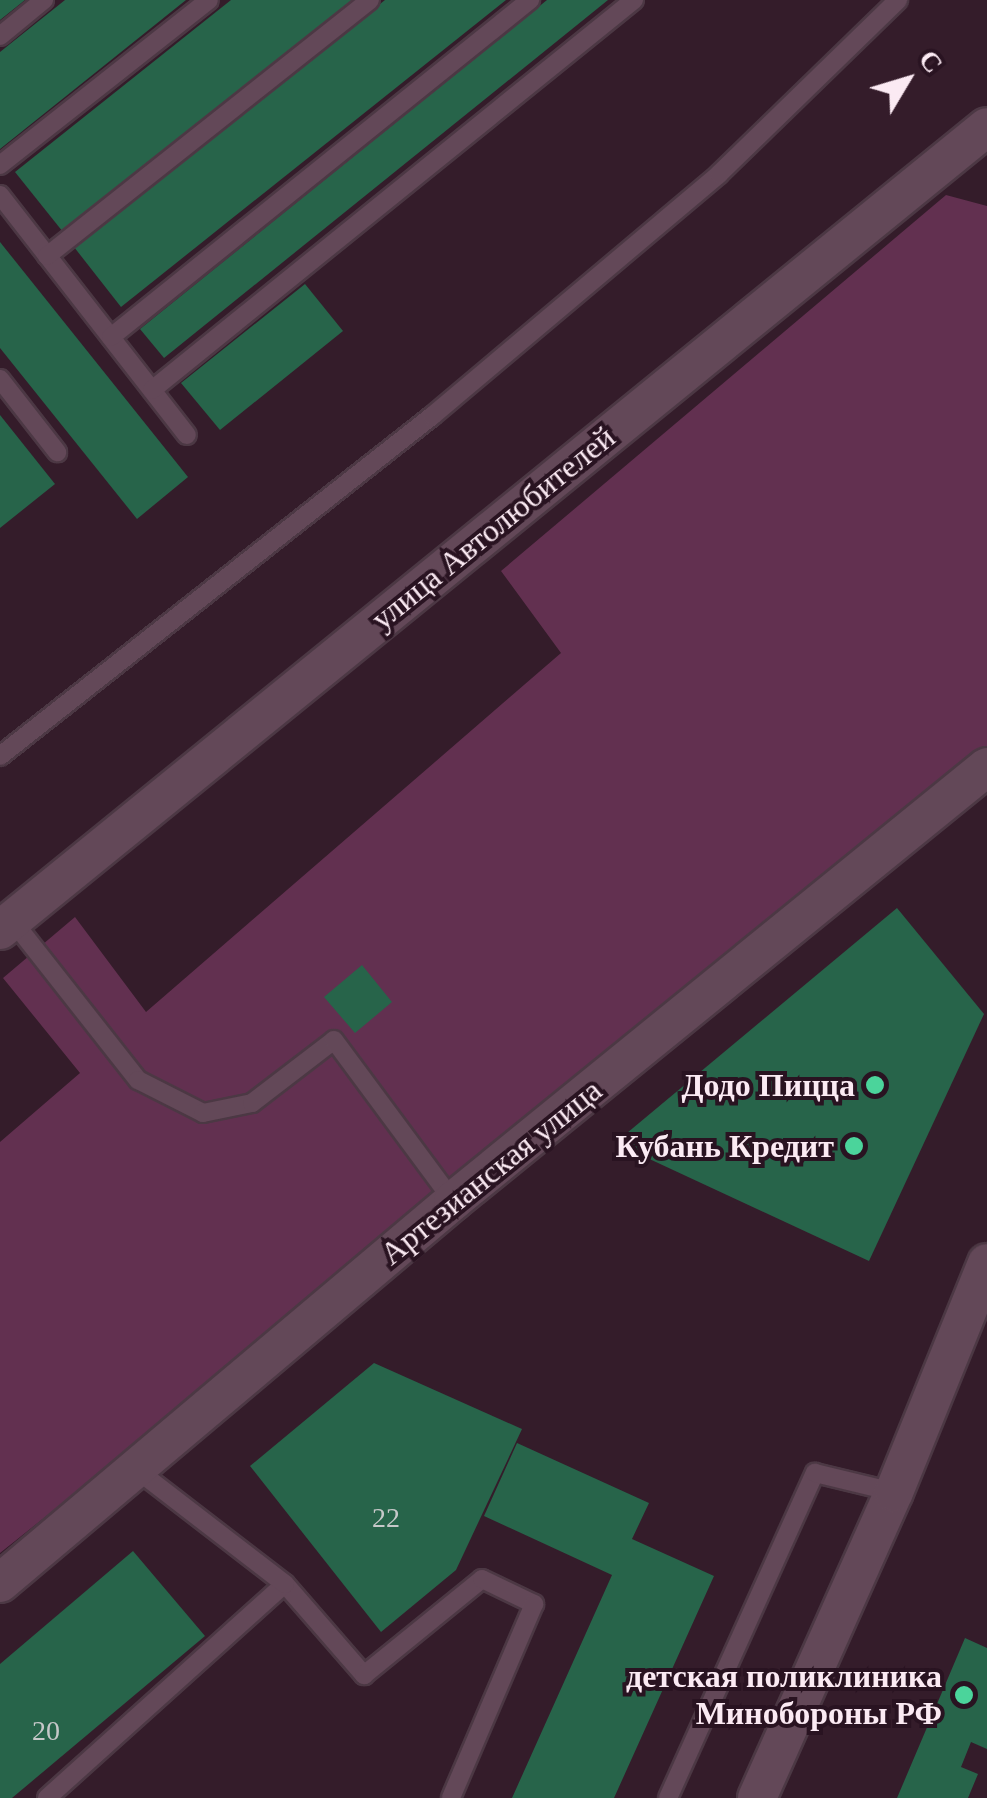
<!DOCTYPE html>
<meta charset="utf-8">
<style>
body{margin:0}
#map{position:relative;width:987px;height:1798px;overflow:hidden;background:#341c2a;font-family:"Times New Roman",serif}
div>[style]{position:absolute}
[style*='--x']{left:calc(var(--x)*1px);top:calc(var(--y)*1px);width:calc(var(--w)*1px);rotate:calc(var(--a)*1deg)}
.green>*{inset:0;background:#623050}
.building>*{inset:0;background:#27644a}
.roads{filter:drop-shadow(2px 0 #4c3844) drop-shadow(-2px 0 #4c3844) drop-shadow(0 2px #4c3844) drop-shadow(0 -2px #4c3844)}
.service>*{height:18px;margin:-9px;padding:0 9px;transform-origin:9px;border-radius:9px;background:#634858}
.minor>*{height:38px;margin:-19px;padding:0 19px;transform-origin:19px;border-radius:19px;background:#634858}
.dots>*{width:28px;height:28px;translate:-50% -50%;box-sizing:border-box;border:5px solid #291321;border-radius:50%}
span{translate:-50% -50%;white-space:nowrap;text-align:center;line-height:1.15;-webkit-text-stroke:8px #291321;paint-order:stroke}
.number-label{font-size:28px;color:#c6c8c9}
.number-label span{-webkit-text-stroke-width:0}
.street-label{font-size:32px;color:#fbeaf3}
.poi-label{font-size:32px;color:#fbeaf3;font-weight:700}
.right{translate:-100% -50%;text-align:right}
.north{position:absolute;left:857px;top:30px;width:100px;height:100px;-webkit-text-stroke:8px #291321;paint-order:stroke;rotate:52deg;font-size:28px;font-weight:700;line-height:40px;text-align:center;color:#fbeaf3}
.north::after{content:'';display:block;margin:auto;width:35px;height:45px;background:#fbeaf3;clip-path:polygon(50% 0,100% 100%,50% 72%,0 100%)}
</style>
<div id="map">
<div class="green">
<div style="clip-path:polygon(946px 195px,987px 206px,987px 767px,0 1553px,0 1142px,80px 1073px,3px 978px,75px 917px,146px 1012px,561px 653px,501px 571px)"></div>
</div>
<div class="building">
<div style="clip-path:polygon(0 0,25px 0,0 20px)"></div>
<div style="clip-path:polygon(65px 0,186px 0,0 149px,0 52px)"></div>
<div style="clip-path:polygon(231px 0,354px 0,63px 232px,15px 172px)"></div>
<div style="clip-path:polygon(385px 0,506px 0,121px 307px,74px 247px)"></div>
<div style="clip-path:polygon(547px 0,608px 0,164px 358px,140px 329px)"></div>
<div style="clip-path:polygon(0 242px,188px 477px,137px 519px,0 348px)"></div>
<div style="clip-path:polygon(305px 284px,343px 331px,220px 430px,181px 383px)"></div>
<div style="clip-path:polygon(0 415px,55px 484px,0 528px)"></div>
<div style="clip-path:polygon(897px 908px,984px 1014px,869px 1261px,615px 1143px)"></div>
<div style="clip-path:polygon(362px 965px,392px 1002px,355px 1033px,324px 997px)"></div>
<div style="clip-path:polygon(374px 1363px,522px 1429px,456px 1570px,381px 1632px,250px 1466px)"></div>
<div style="clip-path:polygon(517px 1443px,649px 1503px,632px 1539px,714px 1576px,614px 1798px,512px 1798px,612px 1575px,484px 1516px)"></div>
<div style="clip-path:polygon(133px 1551px,205px 1636px,12px 1798px,0 1798px,0 1664px)"></div>
<div style="clip-path:polygon(965px 1638px,987px 1648px,987px 1749px,971px 1742px,961px 1767px,978px 1774px,968px 1798px,897px 1798px)"></div>
</div>
<div class="roads">
<div class="service">
<div style="--x:0;--y:36;--w:57;--a:-39.3"></div>
<div style="--x:0;--y:165;--w:266;--a:-38.3"></div>
<div style="--x:0;--y:195;--w:304;--a:52.1"></div>
<div style="--x:47;--y:256;--w:412;--a:-38.4"></div>
<div style="--x:111;--y:337;--w:538;--a:-38.81"></div>
<div style="--x:0;--y:379;--w:93;--a:52"></div>
<div style="--x:152;--y:390;--w:620;--a:-38.98"></div>
<div style="--x:0;--y:756;--w:550;--a:-38.2"></div>
<div style="--x:432;--y:416;--w:375;--a:-40.1"></div>
<div style="--x:719;--y:174;--w:250;--a:-44.2"></div>
<div style="--x:12;--y:920;--w:204;--a:51.8"></div>
<div style="--x:138;--y:1080;--w:73;--a:26.9"></div>
<div style="--x:203;--y:1113;--w:50;--a:-11.5"></div>
<div style="--x:252;--y:1103;--w:103;--a:-37.5"></div>
<div style="--x:334;--y:1040;--w:200;--a:53.5"></div>
<div style="--x:285;--y:1584;--w:121;--a:49"></div>
<div style="--x:364;--y:1675;--w:152;--a:-39.1"></div>
<div style="--x:482;--y:1579;--w:58;--a:25.7"></div>
<div style="--x:534;--y:1604;--w:211;--a:113.2"></div>
<div style="--x:47;--y:1798;--w:320;--a:-42"></div>
<div style="--x:285;--y:1584;--w:187;--a:-142.4"></div>
<div style="--x:668;--y:1798;--w:357;--a:-65.7"></div>
<div style="--x:815;--y:1473;--w:81;--a:13.5"></div>
</div>
<div class="minor">
<div style="--x:0;--y:930;--w:1272;--a:-39.13"></div>
<div style="--x:0;--y:1583;--w:593;--a:-40.14"></div>
<div style="--x:453;--y:1201;--w:688;--a:-39.1"></div>
<div style="--x:757;--y:1798;--w:335;--a:-65.9"></div>
<div style="--x:894;--y:1492;--w:247;--a:-67.9"></div>
</div>
</div>
<div class="dots">
<div style="left:875px;top:1085px;background:#4bd49b"></div>
<div style="left:854px;top:1146px;background:#4bd49b"></div>
<div style="left:964px;top:1695px;background:#4bd49b"></div>
</div>
<div class="number-label">
<span style="left:386px;top:1518px">22</span>
<span style="left:46px;top:1731px">20</span>
</div>
<div class="street-label">
<span style="left:493px;top:528px;rotate:-39deg">улица Автолюбителей</span>
<span style="left:491px;top:1172px;rotate:-39deg">Артезианская улица</span>
</div>
<div class="poi-label">
<span class="right" style="left:855px;top:1085px">Додо Пицца</span>
<span class="right" style="left:834px;top:1146px">Кубань Кредит</span>
<span class="right" style="left:942px;top:1695px">детская поликлиника<br>Минобороны РФ</span>
</div>
<div class="north">С</div>
</div>
